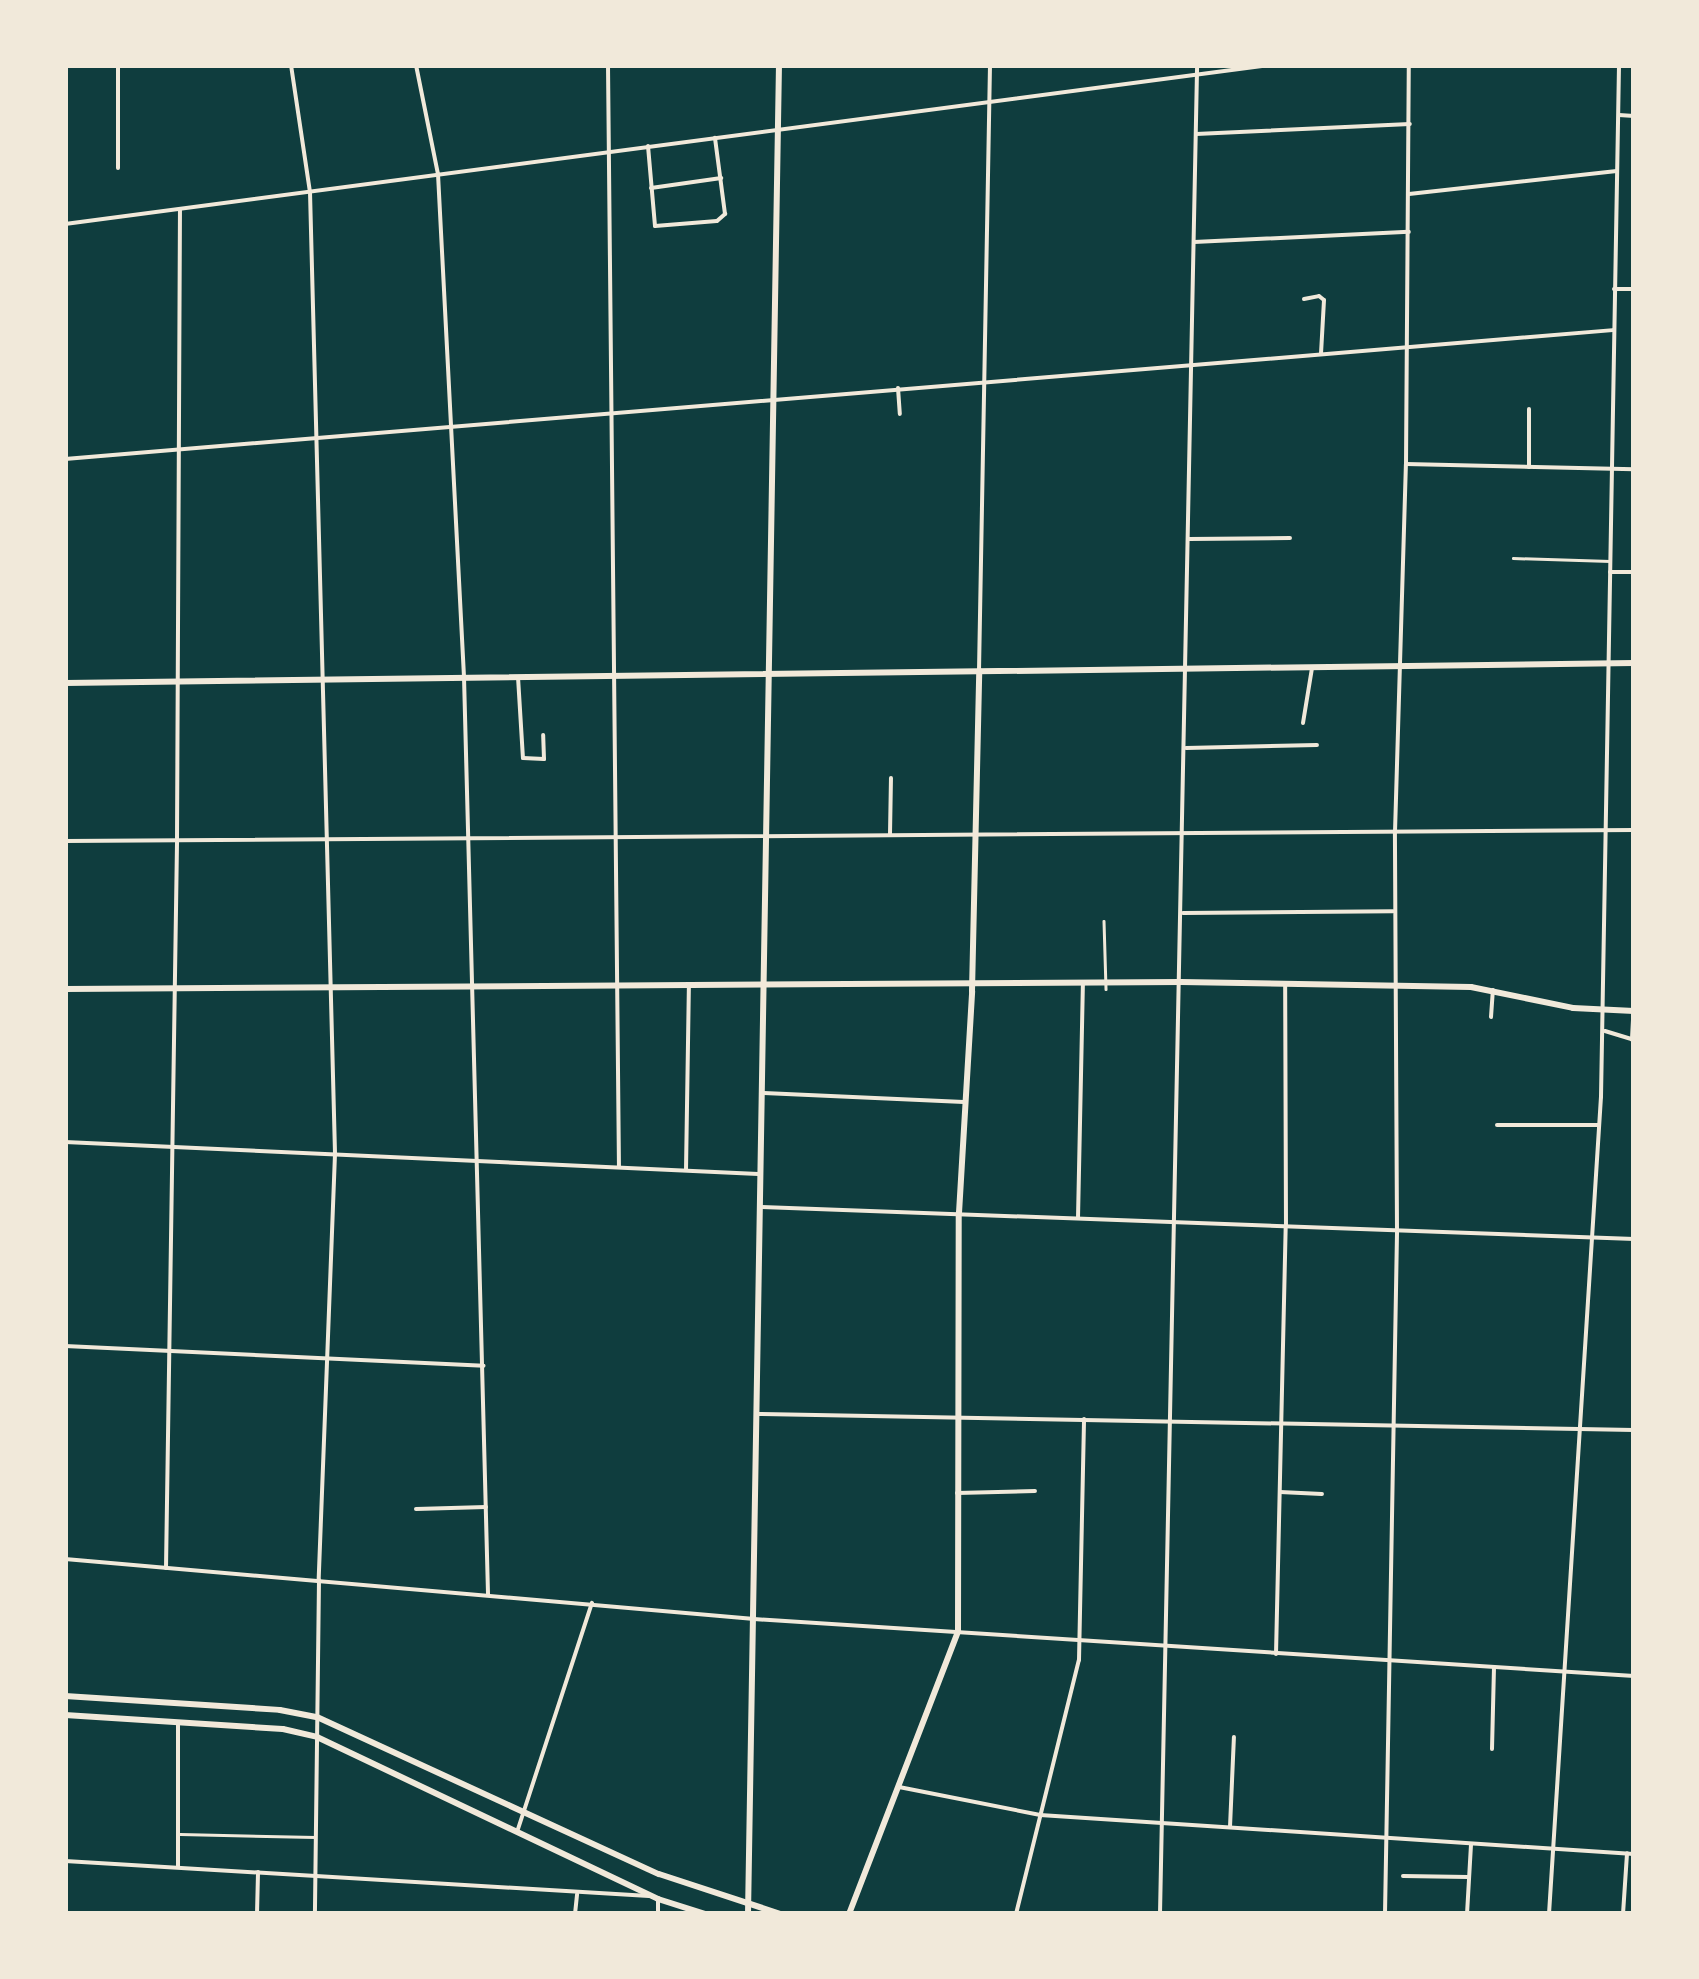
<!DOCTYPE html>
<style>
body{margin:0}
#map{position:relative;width:1699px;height:1979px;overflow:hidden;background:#0f3d3e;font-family:"Source Serif 4",serif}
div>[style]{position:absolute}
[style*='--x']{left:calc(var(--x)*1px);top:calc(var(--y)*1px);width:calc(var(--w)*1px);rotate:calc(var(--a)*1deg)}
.service>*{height:2.5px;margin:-1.25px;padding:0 1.25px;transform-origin:1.25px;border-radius:1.25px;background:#f1e9da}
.pedestrian>*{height:2.5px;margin:-1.25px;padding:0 1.25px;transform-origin:1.25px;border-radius:1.25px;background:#f1e9da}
.minor>*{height:4px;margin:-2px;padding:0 2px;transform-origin:2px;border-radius:2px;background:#f1e9da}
.secondary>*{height:6px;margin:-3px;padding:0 3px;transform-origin:3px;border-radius:3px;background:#f1e9da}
.primary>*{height:6px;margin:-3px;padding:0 3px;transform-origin:3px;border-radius:3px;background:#f1e9da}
span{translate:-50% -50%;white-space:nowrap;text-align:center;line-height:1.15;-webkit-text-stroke:10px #f1e9da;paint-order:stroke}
.frame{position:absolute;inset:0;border:68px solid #f1e9da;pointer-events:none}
</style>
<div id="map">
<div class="service">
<div style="--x:1513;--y:558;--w:97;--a:1.8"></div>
<div style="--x:180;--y:1834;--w:135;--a:1.3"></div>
</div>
<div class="pedestrian">
<div style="--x:1104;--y:921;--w:68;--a:88.3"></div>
</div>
<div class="minor">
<div style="--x:65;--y:65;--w:53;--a:1.1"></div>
<div style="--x:118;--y:65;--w:103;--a:90"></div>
<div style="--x:291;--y:65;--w:128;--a:81.5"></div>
<div style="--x:310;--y:192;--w:962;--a:88.51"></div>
<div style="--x:335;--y:1154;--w:426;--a:92.2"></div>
<div style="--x:319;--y:1580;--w:334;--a:90.7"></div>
<div style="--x:416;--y:65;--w:111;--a:78.6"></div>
<div style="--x:438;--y:174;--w:504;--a:87.04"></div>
<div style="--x:464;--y:677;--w:917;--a:88.5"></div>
<div style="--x:608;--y:65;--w:1102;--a:89.43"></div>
<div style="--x:1619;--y:115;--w:15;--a:4"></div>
<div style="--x:1196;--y:134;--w:214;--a:-2.7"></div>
<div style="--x:648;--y:146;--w:80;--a:85"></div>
<div style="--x:655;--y:226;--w:62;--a:-4.6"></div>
<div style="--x:717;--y:221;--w:11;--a:-41"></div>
<div style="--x:725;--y:214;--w:77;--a:-97.5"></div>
<div style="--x:651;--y:188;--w:71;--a:-8.1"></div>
<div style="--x:1409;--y:194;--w:209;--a:-6.3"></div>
<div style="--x:65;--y:224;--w:1215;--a:-7.52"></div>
<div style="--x:1194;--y:242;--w:215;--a:-2.7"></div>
<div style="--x:1614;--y:289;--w:20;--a:0"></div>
<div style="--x:1304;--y:299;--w:15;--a:-11"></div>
<div style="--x:1319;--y:296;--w:6;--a:39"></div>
<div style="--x:1324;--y:300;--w:54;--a:93.2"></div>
<div style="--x:898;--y:388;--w:26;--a:86"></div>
<div style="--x:1529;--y:409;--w:58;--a:90"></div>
<div style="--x:65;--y:459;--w:1553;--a:-4.76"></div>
<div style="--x:1406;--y:464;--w:228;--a:1.3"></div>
<div style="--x:1189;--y:539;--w:101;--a:-0.6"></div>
<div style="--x:1610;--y:572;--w:24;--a:0"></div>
<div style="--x:979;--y:671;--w:606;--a:-88.96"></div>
<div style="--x:518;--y:677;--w:81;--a:86.5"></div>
<div style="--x:523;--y:758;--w:21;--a:3"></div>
<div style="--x:544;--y:759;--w:24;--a:-92"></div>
<div style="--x:1303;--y:723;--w:56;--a:-80.7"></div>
<div style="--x:1186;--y:748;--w:131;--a:-1.3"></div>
<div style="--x:890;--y:834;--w:56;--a:-89"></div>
<div style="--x:65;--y:841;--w:1569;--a:-0.4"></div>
<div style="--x:1183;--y:913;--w:210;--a:-0.5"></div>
<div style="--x:1491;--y:1017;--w:27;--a:-86"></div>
<div style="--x:1605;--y:1031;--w:30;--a:17"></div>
<div style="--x:764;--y:1093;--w:200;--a:2.6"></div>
<div style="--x:1497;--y:1125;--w:102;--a:0"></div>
<div style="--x:65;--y:1142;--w:694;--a:2.64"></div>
<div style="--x:686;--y:1170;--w:183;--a:-89.1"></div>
<div style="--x:762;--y:1207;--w:873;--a:2.1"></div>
<div style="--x:1078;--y:1218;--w:235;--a:-88.8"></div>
<div style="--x:65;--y:1346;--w:419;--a:2.7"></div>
<div style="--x:759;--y:1414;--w:875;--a:1.05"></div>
<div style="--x:1280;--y:1492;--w:42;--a:2.7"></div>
<div style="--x:957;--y:1493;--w:78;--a:-1.5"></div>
<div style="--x:416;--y:1509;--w:70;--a:-1.6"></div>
<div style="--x:65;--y:1559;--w:692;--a:4.98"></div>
<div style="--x:754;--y:1619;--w:882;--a:3.71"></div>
<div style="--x:166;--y:1568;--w:728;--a:-89.13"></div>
<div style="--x:177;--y:840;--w:630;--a:-89.73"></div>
<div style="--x:1276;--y:1654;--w:428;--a:-88.7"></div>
<div style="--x:1286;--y:1226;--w:242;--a:-90.2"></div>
<div style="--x:1492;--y:1749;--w:81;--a:-88.6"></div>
<div style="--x:899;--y:1787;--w:144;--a:11.2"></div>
<div style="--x:1040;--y:1815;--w:595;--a:3.76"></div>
<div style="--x:1230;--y:1827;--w:90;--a:-87.5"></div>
<div style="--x:518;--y:1829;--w:238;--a:-71.9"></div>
<div style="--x:65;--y:1861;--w:585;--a:3.43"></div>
<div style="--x:178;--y:1867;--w:145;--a:-90"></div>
<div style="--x:1403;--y:1876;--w:65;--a:0.9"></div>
<div style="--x:257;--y:1914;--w:42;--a:-88.6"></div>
<div style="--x:575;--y:1914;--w:20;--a:-84"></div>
<div style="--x:658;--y:1914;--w:15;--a:-90"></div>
<div style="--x:1016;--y:1914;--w:262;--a:-76.1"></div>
<div style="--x:1079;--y:1660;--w:241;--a:-88.8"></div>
<div style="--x:1160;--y:1914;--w:1849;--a:-88.85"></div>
<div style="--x:1385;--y:1914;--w:683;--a:-88.99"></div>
<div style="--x:1397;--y:1231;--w:399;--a:-90.3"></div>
<div style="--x:1395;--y:832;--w:368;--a:-88.3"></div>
<div style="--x:1406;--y:464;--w:399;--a:-89.6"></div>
<div style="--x:1467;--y:1914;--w:70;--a:-86.7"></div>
<div style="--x:1549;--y:1914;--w:819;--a:-86.36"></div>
<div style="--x:1601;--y:1097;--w:1032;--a:-89"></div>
<div style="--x:1623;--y:1914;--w:61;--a:-86.2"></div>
</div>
<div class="secondary">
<div style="--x:65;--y:683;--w:1569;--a:-0.73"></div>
<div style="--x:65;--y:989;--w:1116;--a:-0.36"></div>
<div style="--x:1181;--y:982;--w:290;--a:1"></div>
<div style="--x:1471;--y:987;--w:104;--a:11.6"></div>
<div style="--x:1573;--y:1008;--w:61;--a:2.8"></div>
<div style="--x:1633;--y:1039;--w:22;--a:-87"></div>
<div style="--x:748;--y:1914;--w:1849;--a:-89.04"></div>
<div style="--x:849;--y:1914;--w:303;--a:-68.9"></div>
<div style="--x:958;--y:1631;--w:418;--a:-89.9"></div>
<div style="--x:959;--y:1213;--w:222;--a:-86.6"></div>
<div style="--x:972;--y:991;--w:320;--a:-88.7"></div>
</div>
<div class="primary">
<div style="--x:65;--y:1696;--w:215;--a:3.7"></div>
<div style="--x:280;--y:1710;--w:38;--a:11"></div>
<div style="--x:317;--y:1717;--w:376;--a:24.7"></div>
<div style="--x:659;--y:1874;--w:128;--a:18.2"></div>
<div style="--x:65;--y:1715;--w:218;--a:3.7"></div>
<div style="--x:283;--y:1729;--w:35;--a:13"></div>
<div style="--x:317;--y:1737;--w:378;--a:25.4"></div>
<div style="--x:658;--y:1899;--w:49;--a:17.7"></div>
</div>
<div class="frame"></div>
</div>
